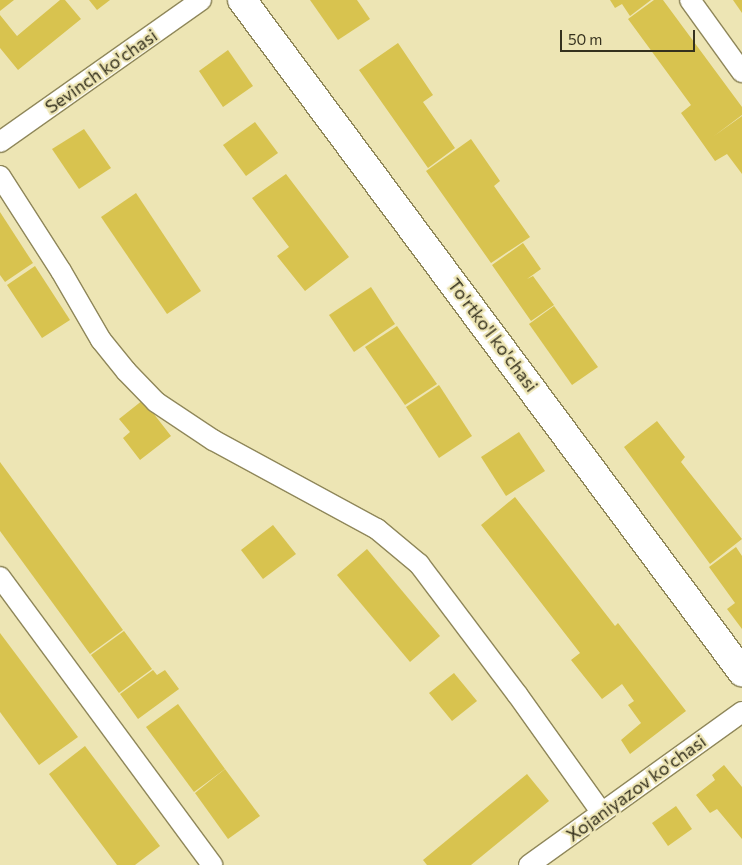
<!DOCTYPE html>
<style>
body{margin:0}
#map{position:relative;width:742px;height:865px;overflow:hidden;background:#ede5b4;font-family:Commissioner,sans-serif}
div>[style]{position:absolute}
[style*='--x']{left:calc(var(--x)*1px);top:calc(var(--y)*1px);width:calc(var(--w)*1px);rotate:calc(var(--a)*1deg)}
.building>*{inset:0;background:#d8c34f}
.roads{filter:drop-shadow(1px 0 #8f875a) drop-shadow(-1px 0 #8f875a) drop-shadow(0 1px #8f875a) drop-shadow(0 -1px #8f875a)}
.street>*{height:20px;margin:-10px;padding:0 10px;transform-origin:10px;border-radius:10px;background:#fff}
.secondary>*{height:28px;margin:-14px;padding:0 14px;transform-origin:14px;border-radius:14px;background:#fff}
span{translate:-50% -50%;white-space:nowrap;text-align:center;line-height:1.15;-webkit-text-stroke:4.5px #ede5b4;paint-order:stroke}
.street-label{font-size:18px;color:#35311e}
.scale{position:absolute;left:560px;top:30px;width:135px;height:22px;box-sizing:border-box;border:2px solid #35311e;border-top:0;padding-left:6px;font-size:15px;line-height:18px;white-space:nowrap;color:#35311e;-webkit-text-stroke:4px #ede5b4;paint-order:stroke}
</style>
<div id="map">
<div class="building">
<div style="clip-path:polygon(0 0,14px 0,0 11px)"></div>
<div style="clip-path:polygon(60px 0,65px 0,81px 19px,18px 70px,0 48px,0 15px,17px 36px)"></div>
<div style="clip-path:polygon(89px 0,110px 0,97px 10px)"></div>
<div style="clip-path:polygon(310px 0,357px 0,370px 19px,338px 40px)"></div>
<div style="clip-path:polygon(610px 0,651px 0,630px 16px,622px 4px,615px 8px)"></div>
<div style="clip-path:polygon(654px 0,663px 0,742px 107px,742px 115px,714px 136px,742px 116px,742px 174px,727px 154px,715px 161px,703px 144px,681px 113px,691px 105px,628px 19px)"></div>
<div style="clip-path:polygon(733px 0,742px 0,742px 13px)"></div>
<div style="clip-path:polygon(398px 43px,433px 95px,423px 102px,455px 148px,428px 168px,359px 70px)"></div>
<div style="clip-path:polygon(228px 50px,253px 86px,223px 107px,199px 71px)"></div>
<div style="clip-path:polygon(255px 122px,278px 153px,246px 176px,223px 145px)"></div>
<div style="clip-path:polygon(84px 129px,111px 168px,79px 189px,52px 149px)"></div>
<div style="clip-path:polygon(471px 139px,500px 181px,494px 186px,530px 237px,491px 263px,426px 171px)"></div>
<div style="clip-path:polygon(286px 174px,349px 257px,305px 291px,277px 256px,289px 247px,252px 198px)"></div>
<div style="clip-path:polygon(136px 193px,201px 291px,167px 314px,101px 217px)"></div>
<div style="clip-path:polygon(0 212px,33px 263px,5px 282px,0 275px)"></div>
<div style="clip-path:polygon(523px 243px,541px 269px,527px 279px,533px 276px,554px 305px,531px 321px,492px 265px)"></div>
<div style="clip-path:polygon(35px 266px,70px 320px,42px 338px,7px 285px)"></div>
<div style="clip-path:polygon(371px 287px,395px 324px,354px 352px,329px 315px)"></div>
<div style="clip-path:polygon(554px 306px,598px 367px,572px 385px,529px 324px)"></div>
<div style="clip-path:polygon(397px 326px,437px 384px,405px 405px,365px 347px)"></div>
<div style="clip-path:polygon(439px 385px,472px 436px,439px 458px,406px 407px)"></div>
<div style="clip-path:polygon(143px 400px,171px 436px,140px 460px,123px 438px,130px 432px,119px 419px)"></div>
<div style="clip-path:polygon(657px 421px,685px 457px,681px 462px,742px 539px,710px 564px,624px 447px)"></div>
<div style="clip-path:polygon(519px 432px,545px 471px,506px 496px,481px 457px)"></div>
<div style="clip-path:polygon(0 462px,123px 630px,90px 654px,0 531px)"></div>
<div style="clip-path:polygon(515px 497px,615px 626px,618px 623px,686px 711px,630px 754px,621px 740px,641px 723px,628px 705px,634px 701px,622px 684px,602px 699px,571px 660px,580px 653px,481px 525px)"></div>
<div style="clip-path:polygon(273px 525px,296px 554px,263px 579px,241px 550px)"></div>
<div style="clip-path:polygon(736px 547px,742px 556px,742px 629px,727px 609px,735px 603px,709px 567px)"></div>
<div style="clip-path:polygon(367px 549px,440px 636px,410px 662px,337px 575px)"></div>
<div style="clip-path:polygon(124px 631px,152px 669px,119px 693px,91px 655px)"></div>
<div style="clip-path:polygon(0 633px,78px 737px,39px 765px,0 712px)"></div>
<div style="clip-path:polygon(153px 670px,157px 675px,165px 670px,179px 689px,138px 719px,120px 694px)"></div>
<div style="clip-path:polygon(454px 673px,477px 701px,452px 721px,429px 693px)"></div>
<div style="clip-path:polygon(178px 704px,225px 769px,194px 792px,146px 727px)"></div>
<div style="clip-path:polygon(85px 746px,160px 846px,135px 865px,117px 865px,49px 774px)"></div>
<div style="clip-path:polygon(724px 765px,742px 787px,742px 839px,717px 809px,710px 813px,696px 795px,715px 780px,712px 775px)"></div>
<div style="clip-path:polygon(225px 769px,260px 816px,228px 839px,195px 793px)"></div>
<div style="clip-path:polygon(527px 774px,549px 801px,471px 865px,427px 865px,423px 860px)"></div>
<div style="clip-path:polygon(676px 806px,692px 829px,668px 846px,652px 823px)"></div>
</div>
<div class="roads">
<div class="street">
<div style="--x:690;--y:0;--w:89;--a:54.2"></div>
<div style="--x:0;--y:142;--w:246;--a:-35.2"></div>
<div style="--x:0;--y:176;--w:113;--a:57.3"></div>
<div style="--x:61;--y:271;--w:80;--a:59.9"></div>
<div style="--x:101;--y:340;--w:40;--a:51"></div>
<div style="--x:126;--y:371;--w:43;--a:45.9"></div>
<div style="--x:156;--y:402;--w:69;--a:33.7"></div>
<div style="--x:213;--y:440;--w:187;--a:28.5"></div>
<div style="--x:377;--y:529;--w:55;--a:39.8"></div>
<div style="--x:419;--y:564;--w:163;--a:53"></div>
<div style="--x:517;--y:694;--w:146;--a:54.5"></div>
<div style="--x:0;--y:577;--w:358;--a:53.6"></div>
<div style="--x:529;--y:865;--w:262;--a:-35.7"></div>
</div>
<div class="secondary">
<div style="--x:242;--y:0;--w:838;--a:53.35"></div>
</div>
</div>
<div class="street-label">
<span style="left:101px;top:71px;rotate:-35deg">Sevinch ko'chasi</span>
<span style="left:493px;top:335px;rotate:53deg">To'rtko'l ko'chasi</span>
<span style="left:636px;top:788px;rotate:-36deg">Xojaniyazov ko'chasi</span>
</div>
<div class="scale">50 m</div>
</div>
